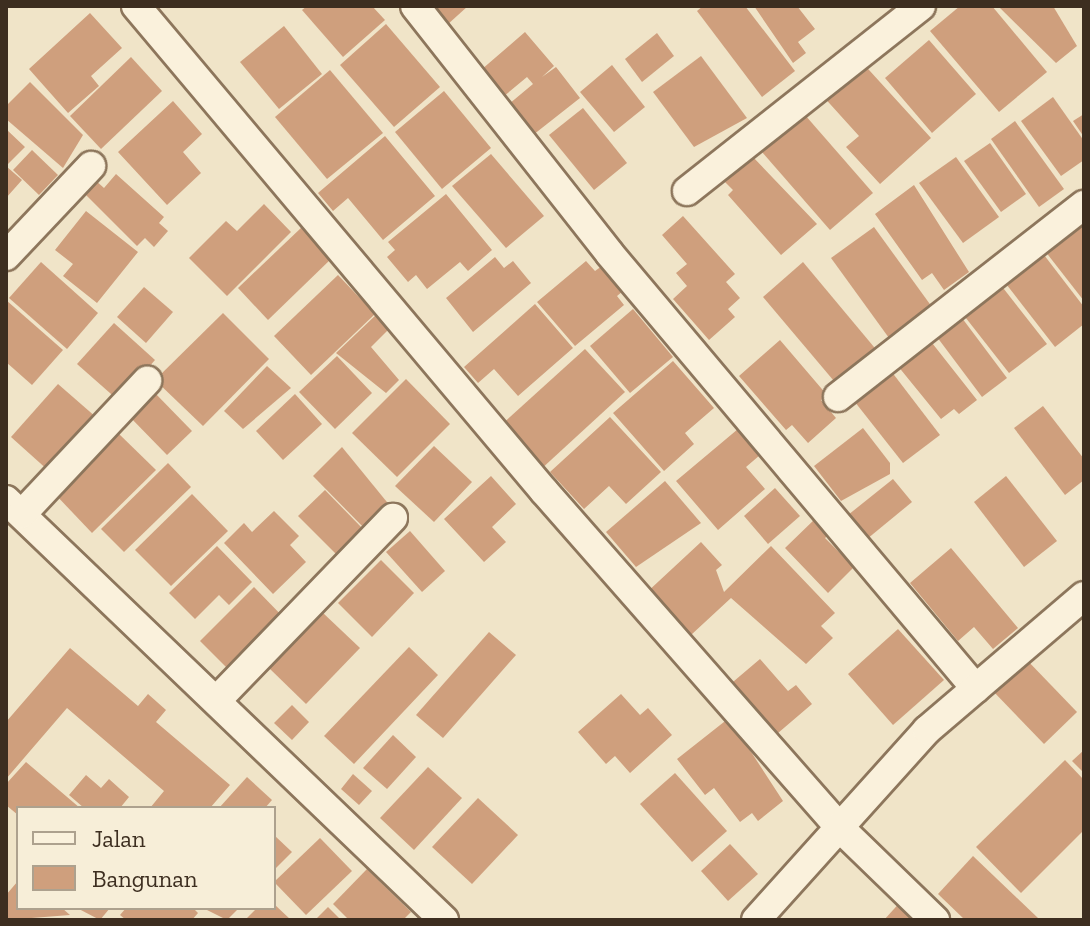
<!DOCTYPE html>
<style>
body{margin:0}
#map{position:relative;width:1090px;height:926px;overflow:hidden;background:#f0e4c8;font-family:"Zilla Slab",serif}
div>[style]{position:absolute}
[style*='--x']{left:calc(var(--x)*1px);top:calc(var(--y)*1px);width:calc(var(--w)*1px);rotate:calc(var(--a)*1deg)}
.building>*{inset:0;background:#cf9f7d}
.roads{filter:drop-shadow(2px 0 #8d765c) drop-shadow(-2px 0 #8d765c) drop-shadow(0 2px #8d765c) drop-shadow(0 -2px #8d765c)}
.street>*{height:28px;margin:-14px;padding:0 14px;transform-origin:14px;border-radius:14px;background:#faf1dc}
span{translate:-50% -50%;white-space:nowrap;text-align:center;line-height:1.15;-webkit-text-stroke:7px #f7eed8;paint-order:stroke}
.frame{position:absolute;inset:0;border:8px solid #3d2e20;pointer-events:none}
.legend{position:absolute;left:16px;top:806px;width:260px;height:104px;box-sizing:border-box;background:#f7eed8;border:2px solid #ada18e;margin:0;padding:10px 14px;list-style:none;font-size:24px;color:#3d2e20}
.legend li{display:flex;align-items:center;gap:16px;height:40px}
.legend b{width:40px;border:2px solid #ada18e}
</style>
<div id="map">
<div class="building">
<div style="clip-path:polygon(307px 6px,372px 6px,385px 20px,343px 57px,302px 10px)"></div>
<div style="clip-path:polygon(430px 6px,468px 6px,447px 25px)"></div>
<div style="clip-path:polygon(703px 6px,745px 6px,795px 71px,762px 97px,697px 11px)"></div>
<div style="clip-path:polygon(754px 6px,797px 6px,815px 29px,798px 42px,806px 53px,793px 63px)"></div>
<div style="clip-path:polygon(960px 6px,992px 6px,1047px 72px,999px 112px,930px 31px)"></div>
<div style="clip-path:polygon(998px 6px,1053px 6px,1077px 46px,1056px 63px)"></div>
<div style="clip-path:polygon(90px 13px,122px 48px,91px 76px,99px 86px,68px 113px,29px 69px)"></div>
<div style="clip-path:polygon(386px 24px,440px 87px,394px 127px,340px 65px)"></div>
<div style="clip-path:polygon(284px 26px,322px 74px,279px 109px,240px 62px)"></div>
<div style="clip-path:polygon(525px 32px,554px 66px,542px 77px,556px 67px,580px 98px,533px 135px,509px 104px,533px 84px,527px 77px,503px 97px,481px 70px)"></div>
<div style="clip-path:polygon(657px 33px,674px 56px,642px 82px,625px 59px)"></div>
<div style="clip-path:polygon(929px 40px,976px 94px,932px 133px,885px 78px)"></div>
<div style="clip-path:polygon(701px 56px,747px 118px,694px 147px,653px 92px)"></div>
<div style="clip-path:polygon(131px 57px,162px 91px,101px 149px,70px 116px)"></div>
<div style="clip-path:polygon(859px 59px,931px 138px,880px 184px,846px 147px,859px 136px,821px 94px)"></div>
<div style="clip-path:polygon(612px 65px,645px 107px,614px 132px,580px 92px)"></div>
<div style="clip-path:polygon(330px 70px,383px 133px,327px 179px,275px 117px)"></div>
<div style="clip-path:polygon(30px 82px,83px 135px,63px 168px,6px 119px,6px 106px)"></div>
<div style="clip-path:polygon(444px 91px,491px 148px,442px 189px,395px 132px)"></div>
<div style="clip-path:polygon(1053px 97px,1084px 141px,1084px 160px,1061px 176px,1021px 121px)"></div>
<div style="clip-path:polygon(173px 101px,202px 134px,183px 152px,201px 173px,167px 205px,118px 152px)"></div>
<div style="clip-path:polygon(583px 108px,627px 163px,594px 190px,549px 135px)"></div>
<div style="clip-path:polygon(1084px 114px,1084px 137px,1073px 121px)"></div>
<div style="clip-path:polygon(805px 115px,873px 193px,830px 230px,762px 152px)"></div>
<div style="clip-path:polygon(1015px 121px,1064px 189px,1039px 207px,991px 139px)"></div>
<div style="clip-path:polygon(6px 129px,25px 147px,6px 166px,22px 180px,6px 198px)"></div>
<div style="clip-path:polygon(385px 136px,435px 196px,383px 240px,348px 198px,333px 211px,318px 193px)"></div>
<div style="clip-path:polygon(990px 143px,1026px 194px,1001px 212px,964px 161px)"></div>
<div style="clip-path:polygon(32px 150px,58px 175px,39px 195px,13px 170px)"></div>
<div style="clip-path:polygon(491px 154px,544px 216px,506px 248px,452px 186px)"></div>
<div style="clip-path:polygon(752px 156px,817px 224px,781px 255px,728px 195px,733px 190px,724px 181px)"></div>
<div style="clip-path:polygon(956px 157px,999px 217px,963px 243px,919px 183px)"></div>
<div style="clip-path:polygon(116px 174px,164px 217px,159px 223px,168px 231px,154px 247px,145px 238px,137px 246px,83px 192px,95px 180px,104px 188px)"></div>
<div style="clip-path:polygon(914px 185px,969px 272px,944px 290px,932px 273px,922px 280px,875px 214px)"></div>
<div style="clip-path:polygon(446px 194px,492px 250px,468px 271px,460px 262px,427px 289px,416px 275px,408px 282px,387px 257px,395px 250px,388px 242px)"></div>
<div style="clip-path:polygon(264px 204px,291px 232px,227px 296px,189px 258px,226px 221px,237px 231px)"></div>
<div style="clip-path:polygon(86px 211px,138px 252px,97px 303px,63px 276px,73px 264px,55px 250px)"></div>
<div style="clip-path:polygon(683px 216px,735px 274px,726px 282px,740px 298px,728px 309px,735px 317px,709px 340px,673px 299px,687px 286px,676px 273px,687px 264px,662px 235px)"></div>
<div style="clip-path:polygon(1084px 220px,1084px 301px,1045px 251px)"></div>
<div style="clip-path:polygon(302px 227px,332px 258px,268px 320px,238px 288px)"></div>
<div style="clip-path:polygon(874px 227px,932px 307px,889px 338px,831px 258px)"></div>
<div style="clip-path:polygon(1041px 251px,1084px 307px,1084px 324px,1055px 347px,1003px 280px)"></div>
<div style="clip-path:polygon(495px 257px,504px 268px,513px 261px,531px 283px,473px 332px,446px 298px)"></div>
<div style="clip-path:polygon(586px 261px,595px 271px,602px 266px,623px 291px,617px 296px,624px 305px,575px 346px,537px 302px)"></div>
<div style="clip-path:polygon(41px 262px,98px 313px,67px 349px,9px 298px)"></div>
<div style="clip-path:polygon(803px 262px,879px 353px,839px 387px,763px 297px)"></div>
<div style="clip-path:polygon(338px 275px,375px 314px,311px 375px,274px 336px)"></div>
<div style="clip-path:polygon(1000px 284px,1047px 344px,1009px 373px,962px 313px)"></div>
<div style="clip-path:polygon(144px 287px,173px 312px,146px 343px,117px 317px)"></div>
<div style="clip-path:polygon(6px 300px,63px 350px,32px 385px,6px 362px)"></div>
<div style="clip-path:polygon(535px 304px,573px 348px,518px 396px,494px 369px,478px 383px,464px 367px)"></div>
<div style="clip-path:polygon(633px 309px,673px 357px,630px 393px,590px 346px)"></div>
<div style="clip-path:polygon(956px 310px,1007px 378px,982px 397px,931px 329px)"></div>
<div style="clip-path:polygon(223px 313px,269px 359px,203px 426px,155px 380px)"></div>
<div style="clip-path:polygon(378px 313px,391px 327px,371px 347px,399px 380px,386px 393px,336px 353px)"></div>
<div style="clip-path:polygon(114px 323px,155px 360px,119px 401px,77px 364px)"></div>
<div style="clip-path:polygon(925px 334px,977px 400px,959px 414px,954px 409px,941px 419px,893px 360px)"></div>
<div style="clip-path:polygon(780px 340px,827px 395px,821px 400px,836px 418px,808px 443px,792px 425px,786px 430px,739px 376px)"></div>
<div style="clip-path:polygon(585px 349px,625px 392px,539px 471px,499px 427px)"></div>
<div style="clip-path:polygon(337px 356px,372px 393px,335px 429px,299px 392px)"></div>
<div style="clip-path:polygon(673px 361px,714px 408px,685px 433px,694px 444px,664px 471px,613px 413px)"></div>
<div style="clip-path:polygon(267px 366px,291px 388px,243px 429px,224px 411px)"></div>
<div style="clip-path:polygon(888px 367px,940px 435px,903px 463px,851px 397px)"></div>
<div style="clip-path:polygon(406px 379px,450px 424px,397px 477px,352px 433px)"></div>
<div style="clip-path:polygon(58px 384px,97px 418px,50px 472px,11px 437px)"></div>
<div style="clip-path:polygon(153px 391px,192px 431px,167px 455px,128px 415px)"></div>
<div style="clip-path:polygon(295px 394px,322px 424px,283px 460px,256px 431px)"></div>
<div style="clip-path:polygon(1043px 406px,1084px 459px,1084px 480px,1065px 495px,1014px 428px)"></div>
<div style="clip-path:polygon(610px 417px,661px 472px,626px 504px,609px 486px,584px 509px,550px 472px)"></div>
<div style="clip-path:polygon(863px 428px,890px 463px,890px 474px,841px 501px,814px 466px)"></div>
<div style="clip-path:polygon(738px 429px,760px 455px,746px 467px,765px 489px,718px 530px,676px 481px)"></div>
<div style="clip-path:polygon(117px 432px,156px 470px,92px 533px,54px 493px)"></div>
<div style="clip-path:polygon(434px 446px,472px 482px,434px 522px,395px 486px)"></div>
<div style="clip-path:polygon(342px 447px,391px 507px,367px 531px,313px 476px)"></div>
<div style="clip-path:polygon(168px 463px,191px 487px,124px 552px,101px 529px)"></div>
<div style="clip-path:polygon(491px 476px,516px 504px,492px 527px,506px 542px,484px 562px,444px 519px)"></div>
<div style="clip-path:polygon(1006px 476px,1057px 541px,1024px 567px,974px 502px)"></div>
<div style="clip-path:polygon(893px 479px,912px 502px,867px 539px,848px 515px)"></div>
<div style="clip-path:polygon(665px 481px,701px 523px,636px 567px,606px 532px)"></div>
<div style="clip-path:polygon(775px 488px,800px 516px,768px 544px,744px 516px)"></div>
<div style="clip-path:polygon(325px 490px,364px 530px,338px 556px,298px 516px)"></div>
<div style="clip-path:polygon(192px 494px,228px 531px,171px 586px,135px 550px)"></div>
<div style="clip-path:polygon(274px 511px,299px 536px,290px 545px,306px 562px,273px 594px,224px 543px,244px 523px,252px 532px)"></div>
<div style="clip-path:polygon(817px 517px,832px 532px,825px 538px,854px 567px,828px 593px,785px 548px)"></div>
<div style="clip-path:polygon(410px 531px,445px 571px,422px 592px,386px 552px)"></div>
<div style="clip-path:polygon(701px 542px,722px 565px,716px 570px,724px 592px,771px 546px,835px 613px,821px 626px,833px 638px,806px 664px,731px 598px,691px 635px,645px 594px)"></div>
<div style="clip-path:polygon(217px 546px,252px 582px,229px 605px,219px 595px,195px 619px,169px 593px)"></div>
<div style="clip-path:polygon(951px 548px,1018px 628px,993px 649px,974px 627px,958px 641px,910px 583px)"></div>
<div style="clip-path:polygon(381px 560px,414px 593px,372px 637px,338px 603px)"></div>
<div style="clip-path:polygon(254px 587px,287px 621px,233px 674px,200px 641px)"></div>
<div style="clip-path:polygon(322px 612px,360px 648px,306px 704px,269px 668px)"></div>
<div style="clip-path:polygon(898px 629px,944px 680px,893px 725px,848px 674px)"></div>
<div style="clip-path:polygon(489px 632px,516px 655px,443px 738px,416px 715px)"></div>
<div style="clip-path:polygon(409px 647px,438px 675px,354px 764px,324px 736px)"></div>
<div style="clip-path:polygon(70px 648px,138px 706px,148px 694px,166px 710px,156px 722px,230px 785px,210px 808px,150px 808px,164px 791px,67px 708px,6px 779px,6px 722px)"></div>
<div style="clip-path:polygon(1024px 657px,1077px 712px,1044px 744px,991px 689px)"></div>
<div style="clip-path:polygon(760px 659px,788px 691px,796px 685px,812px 704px,771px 739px,727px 687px)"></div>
<div style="clip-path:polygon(621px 694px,640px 715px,648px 708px,672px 735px,630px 773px,615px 756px,606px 764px,578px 732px)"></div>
<div style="clip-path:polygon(292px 705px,309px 722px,292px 740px,274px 723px)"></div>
<div style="clip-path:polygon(729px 718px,783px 801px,758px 821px,752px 813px,740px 822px,714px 788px,705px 795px,677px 759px)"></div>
<div style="clip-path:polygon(393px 735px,416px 757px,387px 789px,363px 768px)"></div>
<div style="clip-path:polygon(1084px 750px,1084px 773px,1072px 761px)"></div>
<div style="clip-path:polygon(1065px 760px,1084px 780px,1084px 830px,1021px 893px,976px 847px)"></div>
<div style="clip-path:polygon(26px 762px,80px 808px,18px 808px,18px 815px,6px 805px,6px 784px)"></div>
<div style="clip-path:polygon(428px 767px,462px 798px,414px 850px,380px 818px)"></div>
<div style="clip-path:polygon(675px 773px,727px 831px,692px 862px,640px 804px)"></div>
<div style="clip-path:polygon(353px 774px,372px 791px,359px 805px,341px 789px)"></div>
<div style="clip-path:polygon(86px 775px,101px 788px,109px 779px,129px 797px,120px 808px,84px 808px,69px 795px)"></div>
<div style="clip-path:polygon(247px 777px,272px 800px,265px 808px,219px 808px)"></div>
<div style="clip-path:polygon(478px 798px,518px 835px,472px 884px,432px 847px)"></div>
<div style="clip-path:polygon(274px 835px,292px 852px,274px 870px)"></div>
<div style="clip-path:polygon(320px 838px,352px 871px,306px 915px,274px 882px)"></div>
<div style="clip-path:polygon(730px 844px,758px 874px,728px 901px,701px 871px)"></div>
<div style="clip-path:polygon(973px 856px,1038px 918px,1036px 920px,965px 920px,938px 894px)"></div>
<div style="clip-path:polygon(367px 869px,411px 912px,403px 920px,349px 920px,333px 904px)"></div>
<div style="clip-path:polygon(18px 881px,18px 908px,62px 908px,70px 915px,6px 920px,6px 895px)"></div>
<div style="clip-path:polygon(903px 899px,925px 920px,884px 920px)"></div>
<div style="clip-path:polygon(274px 904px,291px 920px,245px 920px,257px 908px)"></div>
<div style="clip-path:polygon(328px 907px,341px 920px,315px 920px)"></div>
<div style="clip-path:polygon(77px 908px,110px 908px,100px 920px)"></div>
<div style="clip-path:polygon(126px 908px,193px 908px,198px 913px,192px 920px,126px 920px,120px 915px)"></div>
<div style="clip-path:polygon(203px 908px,239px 908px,227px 920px)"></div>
</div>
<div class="roads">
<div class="street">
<div style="--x:136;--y:6;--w:634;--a:49.93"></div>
<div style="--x:544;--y:491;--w:447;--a:48.7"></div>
<div style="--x:839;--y:827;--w:134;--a:44.1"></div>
<div style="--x:415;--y:6;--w:315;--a:51.8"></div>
<div style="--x:610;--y:254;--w:568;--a:49.92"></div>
<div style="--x:687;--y:191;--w:298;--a:-38.3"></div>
<div style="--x:6;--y:256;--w:124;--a:-46.6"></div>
<div style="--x:838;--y:397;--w:312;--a:-38"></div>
<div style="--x:6;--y:500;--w:607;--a:43.8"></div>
<div style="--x:22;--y:514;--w:183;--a:-46.8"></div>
<div style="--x:218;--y:699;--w:252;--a:-46"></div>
<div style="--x:756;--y:920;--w:256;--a:-48"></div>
<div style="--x:927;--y:730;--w:206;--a:-40.5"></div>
</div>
</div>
<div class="frame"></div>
<ul class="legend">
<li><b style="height:10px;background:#faf1dc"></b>Jalan</li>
<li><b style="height:22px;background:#cf9f7d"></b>Bangunan</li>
</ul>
</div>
